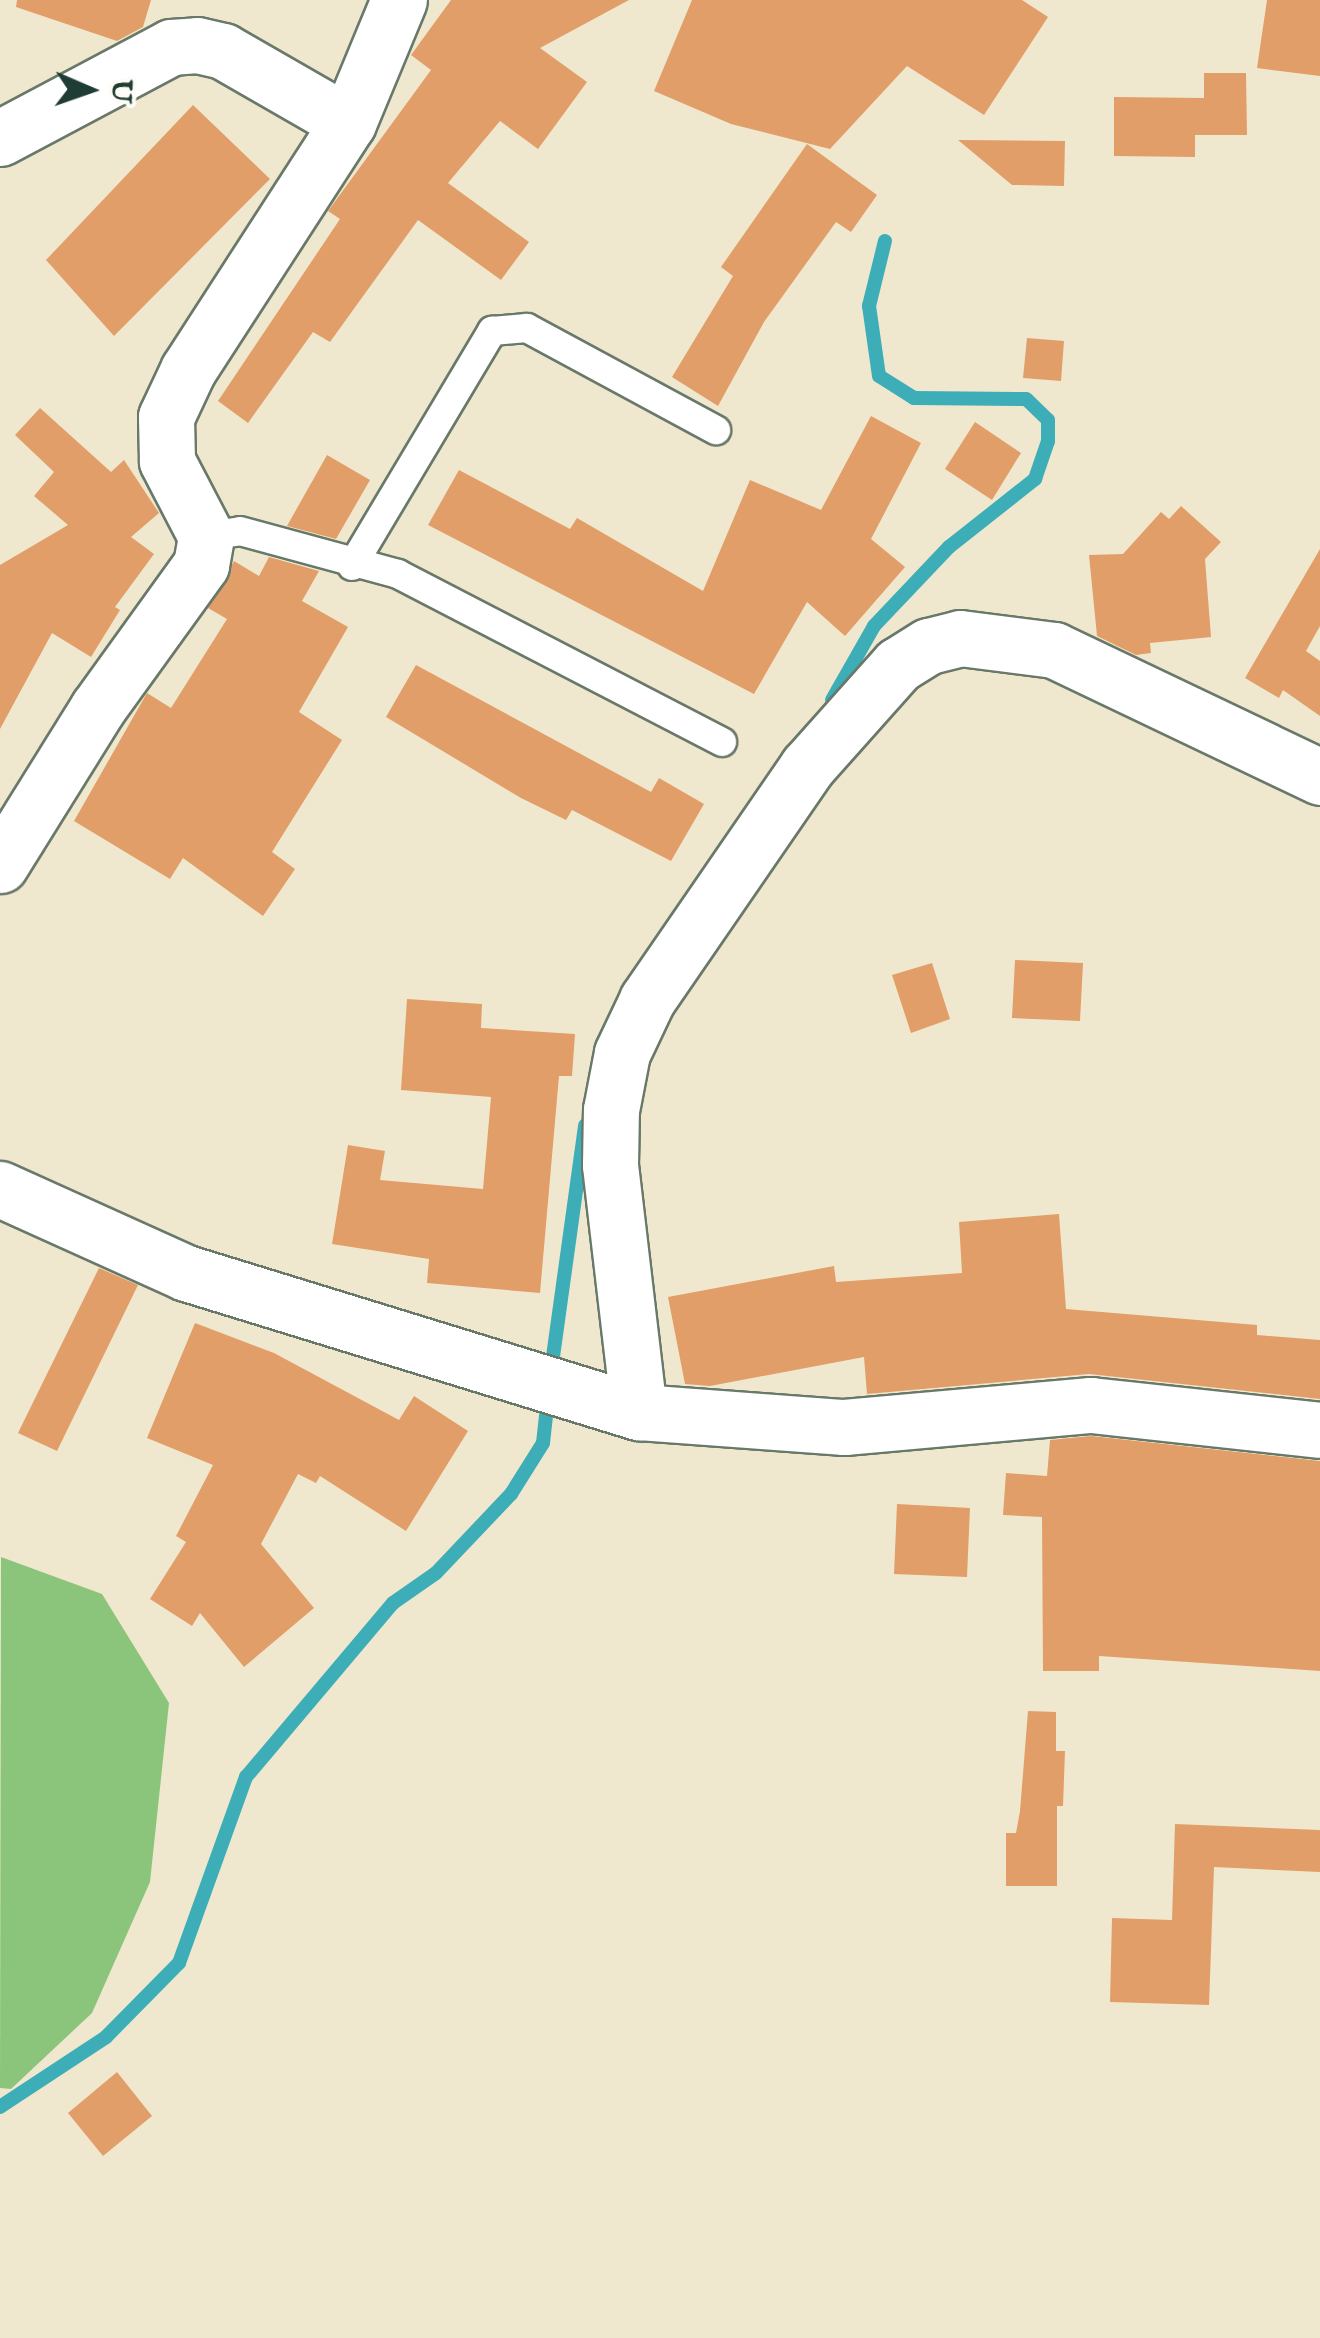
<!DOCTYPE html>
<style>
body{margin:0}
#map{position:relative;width:1320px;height:2338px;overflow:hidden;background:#f0e8ce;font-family:"IM FELL English",serif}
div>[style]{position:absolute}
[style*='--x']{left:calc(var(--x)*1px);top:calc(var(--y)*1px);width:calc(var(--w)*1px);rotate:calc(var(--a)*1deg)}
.green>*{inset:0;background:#8ac57b}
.stream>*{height:14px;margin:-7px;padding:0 7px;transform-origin:7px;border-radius:7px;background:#3daeb7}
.building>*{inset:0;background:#e19e68}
.roads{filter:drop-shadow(2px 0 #68796a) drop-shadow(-2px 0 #68796a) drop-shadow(0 2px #68796a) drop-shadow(0 -2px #68796a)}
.service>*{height:28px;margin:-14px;padding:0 14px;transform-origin:14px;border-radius:14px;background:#fff}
.minor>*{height:55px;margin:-27.5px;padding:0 27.5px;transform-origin:27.5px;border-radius:27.5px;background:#fff}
span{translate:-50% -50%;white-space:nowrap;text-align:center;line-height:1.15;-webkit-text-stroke:10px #fdfcf7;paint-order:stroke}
.north{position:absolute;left:40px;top:40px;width:100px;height:100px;-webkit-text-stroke:8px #fdfcf7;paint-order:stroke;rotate:92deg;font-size:28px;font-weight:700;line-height:40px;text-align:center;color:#1f3d34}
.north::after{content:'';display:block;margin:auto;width:35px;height:45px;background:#1f3d34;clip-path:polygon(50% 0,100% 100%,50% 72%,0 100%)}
</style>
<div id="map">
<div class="green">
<div style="clip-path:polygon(1px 1557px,102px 1594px,169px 1703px,150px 1882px,92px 2013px,11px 2089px,0 2088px)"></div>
</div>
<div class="stream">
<div style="--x:832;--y:700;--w:85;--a:-60.4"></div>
<div style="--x:874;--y:626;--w:109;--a:-46.5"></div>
<div style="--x:949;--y:547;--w:110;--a:-38.3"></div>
<div style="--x:1035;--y:479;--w:40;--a:-71.1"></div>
<div style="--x:1048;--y:441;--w:21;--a:-90"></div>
<div style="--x:1048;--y:420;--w:30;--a:-136"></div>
<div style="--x:1026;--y:399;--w:112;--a:-179.5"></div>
<div style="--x:914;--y:398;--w:41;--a:-147.8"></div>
<div style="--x:879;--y:376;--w:71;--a:-98.1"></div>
<div style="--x:869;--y:306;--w:67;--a:-76.2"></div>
<div style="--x:551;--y:1371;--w:248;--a:-82.1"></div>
<div style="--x:0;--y:2107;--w:127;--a:-33.4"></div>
<div style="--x:106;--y:2037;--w:104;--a:-45.4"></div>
<div style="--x:179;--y:1963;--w:198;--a:-70.2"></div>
<div style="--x:246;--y:1777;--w:228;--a:-49.8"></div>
<div style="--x:393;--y:1603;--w:52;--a:-34.9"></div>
<div style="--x:436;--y:1573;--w:109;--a:-46.5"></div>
<div style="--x:511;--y:1494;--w:60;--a:-57.9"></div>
<div style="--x:543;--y:1443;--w:45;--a:-83.7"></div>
</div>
<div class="building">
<div style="clip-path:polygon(17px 0,151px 0,143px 27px,117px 41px,16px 7px)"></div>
<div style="clip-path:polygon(451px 0,629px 0,540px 48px,587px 82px,538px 149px,500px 121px,448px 183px,529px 242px,501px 280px,418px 220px,330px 342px,313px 332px,248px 423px,218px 401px,340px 219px,328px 211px,431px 70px,411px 55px)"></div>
<div style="clip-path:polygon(692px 0,1022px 0,1048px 17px,984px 115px,907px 66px,830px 149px,731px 124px,654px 91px)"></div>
<div style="clip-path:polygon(1267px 0,1320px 0,1320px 76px,1257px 68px)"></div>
<div style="clip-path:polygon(1204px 73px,1246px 73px,1247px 135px,1195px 135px,1195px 157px,1114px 156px,1114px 97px,1204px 98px)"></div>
<div style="clip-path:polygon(193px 105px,270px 179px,114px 336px,46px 260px)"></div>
<div style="clip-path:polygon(958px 140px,1065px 141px,1064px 186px,1012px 185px)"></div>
<div style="clip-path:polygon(807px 144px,877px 195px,851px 232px,836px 222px,764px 322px,718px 406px,672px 377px,733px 276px,721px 267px)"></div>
<div style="clip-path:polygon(1027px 338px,1064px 341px,1061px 381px,1023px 378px)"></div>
<div style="clip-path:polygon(40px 408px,111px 472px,124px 460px,159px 513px,131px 537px,154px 554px,115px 607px,120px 610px,91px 657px,52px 633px,0 729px,0 565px,68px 525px,34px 496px,54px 472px,15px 435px)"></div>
<div style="clip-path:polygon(871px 416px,921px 443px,871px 539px,905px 567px,845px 636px,807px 602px,754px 694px,428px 525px,459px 470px,570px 529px,577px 518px,703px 591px,750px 480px,821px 510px)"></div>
<div style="clip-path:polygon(975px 422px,1021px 453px,992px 500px,945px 469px)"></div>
<div style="clip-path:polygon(327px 455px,370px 480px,336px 539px,287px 526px)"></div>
<div style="clip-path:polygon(1181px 506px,1221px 542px,1205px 559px,1211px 637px,1150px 643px,1151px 653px,1136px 655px,1097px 636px,1089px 555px,1123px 554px,1161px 512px,1169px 519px)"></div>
<div style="clip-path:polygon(1320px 549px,1320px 626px,1306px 651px,1320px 661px,1320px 716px,1283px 690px,1279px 698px,1245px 678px)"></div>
<div style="clip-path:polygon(269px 557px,319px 571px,302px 601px,348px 627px,299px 712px,342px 740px,272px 852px,295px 869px,263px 916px,183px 858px,170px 879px,74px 821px,147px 693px,171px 708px,227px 619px,208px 608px,234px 561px,259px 576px)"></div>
<div style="clip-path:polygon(416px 665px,651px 792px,659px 778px,704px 804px,671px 861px,572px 810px,566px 820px,521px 798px,386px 717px)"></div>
<div style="clip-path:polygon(1015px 960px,1083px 963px,1080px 1021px,1012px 1018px)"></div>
<div style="clip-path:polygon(932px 963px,950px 1019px,911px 1033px,892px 975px)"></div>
<div style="clip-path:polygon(407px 999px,482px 1004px,481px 1028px,575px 1034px,572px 1076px,559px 1076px,540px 1293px,427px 1283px,429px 1259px,332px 1244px,348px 1145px,385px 1151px,380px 1180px,483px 1189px,491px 1097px,401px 1090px)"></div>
<div style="clip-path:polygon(1059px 1214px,1066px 1309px,1257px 1325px,1257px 1335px,1320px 1340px,1320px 1399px,1089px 1374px,867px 1394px,864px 1357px,710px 1386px,685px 1384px,668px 1297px,834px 1266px,836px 1282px,962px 1273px,959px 1222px)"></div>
<div style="clip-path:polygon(99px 1268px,138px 1285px,57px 1451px,18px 1433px)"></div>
<div style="clip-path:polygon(195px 1323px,274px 1353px,399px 1420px,414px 1396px,468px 1431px,406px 1531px,320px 1476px,316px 1483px,298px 1474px,261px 1544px,314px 1608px,244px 1667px,200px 1613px,192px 1626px,150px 1599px,186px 1542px,176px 1536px,213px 1465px,147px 1438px)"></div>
<div style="clip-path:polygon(1091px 1436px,1320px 1461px,1320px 1671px,1099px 1656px,1099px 1671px,1043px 1671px,1042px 1517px,1003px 1515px,1006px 1473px,1047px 1476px,1050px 1440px)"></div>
<div style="clip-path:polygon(897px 1504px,970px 1508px,967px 1577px,894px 1574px)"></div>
<div style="clip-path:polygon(1028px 1711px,1056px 1712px,1056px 1751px,1065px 1751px,1063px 1806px,1057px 1806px,1057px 1886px,1006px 1886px,1006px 1833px,1016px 1833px,1020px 1811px)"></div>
<div style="clip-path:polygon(1175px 1824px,1320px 1830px,1320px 1872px,1214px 1867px,1209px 2005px,1110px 2002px,1112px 1918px,1172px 1920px)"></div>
<div style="clip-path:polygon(117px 2072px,152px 2116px,103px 2156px,68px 2113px)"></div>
</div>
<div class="roads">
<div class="service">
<div style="--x:206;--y:536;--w:34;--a:-8"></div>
<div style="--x:240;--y:531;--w:164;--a:15.2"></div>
<div style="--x:398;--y:574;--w:365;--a:27.4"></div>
<div style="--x:352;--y:566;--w:274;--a:-59.2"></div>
<div style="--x:492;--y:331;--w:35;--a:-5"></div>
<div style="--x:527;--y:328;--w:215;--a:28.4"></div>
</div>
<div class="minor">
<div style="--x:0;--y:138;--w:194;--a:-28"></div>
<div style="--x:171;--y:47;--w:26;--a:-4"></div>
<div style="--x:197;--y:45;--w:27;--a:13"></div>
<div style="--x:223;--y:51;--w:144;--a:29.9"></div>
<div style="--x:348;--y:123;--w:133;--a:-67.5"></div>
<div style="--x:0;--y:865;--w:184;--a:-58.1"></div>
<div style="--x:97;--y:709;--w:178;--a:-54.2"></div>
<div style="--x:201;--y:565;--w:29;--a:-80"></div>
<div style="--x:206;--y:536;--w:85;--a:-117.5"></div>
<div style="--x:167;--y:461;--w:44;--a:-91.3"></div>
<div style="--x:166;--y:417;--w:52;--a:-64.9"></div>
<div style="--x:188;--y:370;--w:294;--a:-57.1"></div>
<div style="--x:0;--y:1189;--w:204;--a:24.3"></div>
<div style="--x:186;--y:1273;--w:474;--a:17.1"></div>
<div style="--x:639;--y:1412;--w:206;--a:4.2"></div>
<div style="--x:844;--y:1427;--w:248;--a:-5.1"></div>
<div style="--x:1091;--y:1405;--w:230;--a:6.2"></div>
<div style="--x:639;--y:1412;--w:249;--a:-96.7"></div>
<div style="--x:610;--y:1165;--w:55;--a:-89"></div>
<div style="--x:611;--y:1110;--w:58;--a:-79.1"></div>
<div style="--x:622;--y:1053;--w:59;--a:-64.7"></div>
<div style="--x:647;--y:1000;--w:283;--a:-55.5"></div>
<div style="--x:807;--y:767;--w:137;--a:-48.3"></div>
<div style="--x:898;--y:665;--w:36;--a:-32"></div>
<div style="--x:929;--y:646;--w:32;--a:-14"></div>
<div style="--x:960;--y:638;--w:95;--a:7.3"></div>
<div style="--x:1054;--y:650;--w:295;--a:25.5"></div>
</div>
</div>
<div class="north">U</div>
</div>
